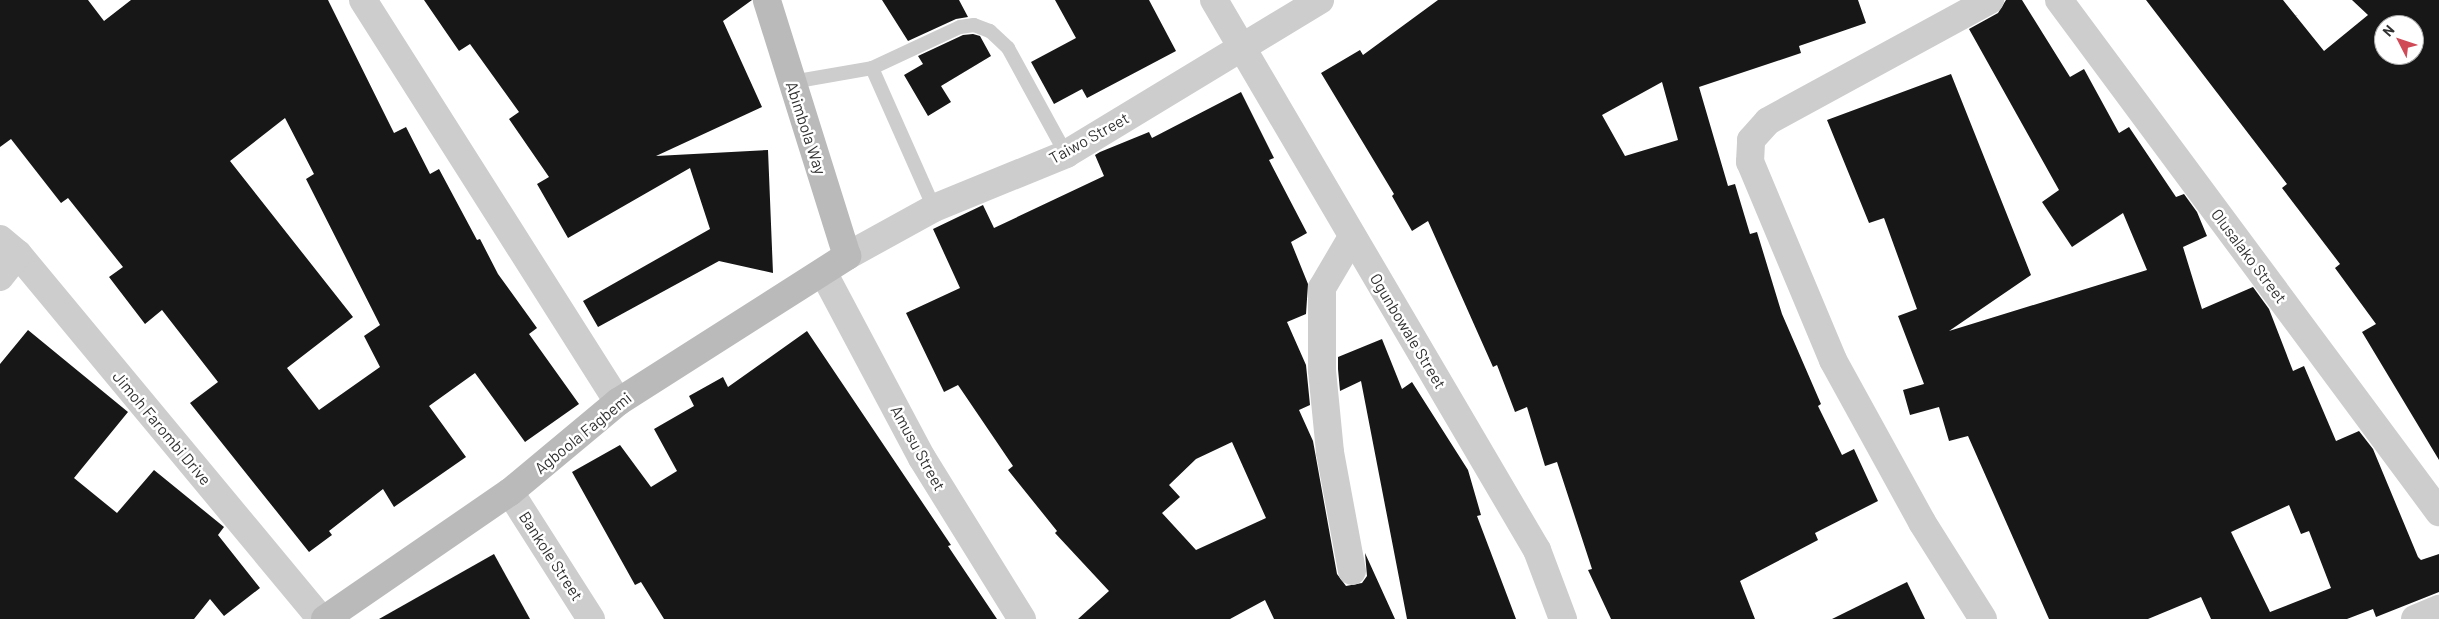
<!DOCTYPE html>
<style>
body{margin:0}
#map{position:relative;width:2439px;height:619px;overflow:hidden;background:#fff;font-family:Barlow,sans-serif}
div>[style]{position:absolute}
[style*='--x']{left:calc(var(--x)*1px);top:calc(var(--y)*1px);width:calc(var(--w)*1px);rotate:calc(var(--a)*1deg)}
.building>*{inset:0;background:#171717}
.lane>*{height:14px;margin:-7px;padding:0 7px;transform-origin:7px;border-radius:7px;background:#cdcdcd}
.street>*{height:28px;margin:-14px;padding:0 14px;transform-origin:14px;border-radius:14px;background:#cdcdcd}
.secondary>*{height:28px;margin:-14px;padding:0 14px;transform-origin:14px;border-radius:14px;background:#bababa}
span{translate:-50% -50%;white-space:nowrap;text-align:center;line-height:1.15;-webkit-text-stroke:5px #fff;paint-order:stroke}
.street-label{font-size:16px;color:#303030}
.north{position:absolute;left:2374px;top:15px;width:50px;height:50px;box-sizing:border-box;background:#fff;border:1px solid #acacac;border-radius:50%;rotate:311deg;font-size:14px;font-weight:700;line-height:20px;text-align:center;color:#303030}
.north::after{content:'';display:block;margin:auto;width:18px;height:22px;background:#d04957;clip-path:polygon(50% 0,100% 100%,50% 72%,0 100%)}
</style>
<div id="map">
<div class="building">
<div style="clip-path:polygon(evenodd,0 0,88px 0,104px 21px,131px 0,328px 0,394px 133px,406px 127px,430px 174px,439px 169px,477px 240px,480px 239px,498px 274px,537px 328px,529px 334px,579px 404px,525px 442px,475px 373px,429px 406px,466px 457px,394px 507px,383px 489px,329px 531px,332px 535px,309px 552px,190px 403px,218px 382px,162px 310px,145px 324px,109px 277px,123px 267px,68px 198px,61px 203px,11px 139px,0 147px,0 0,285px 118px,314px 174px,306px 179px,380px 325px,364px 336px,380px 367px,319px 410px,287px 368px,353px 317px,230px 161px,285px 118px)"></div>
<div style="clip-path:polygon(424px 0,752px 0,723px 21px,762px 107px,656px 156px,768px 150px,773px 273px,719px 261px,598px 327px,583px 301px,710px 229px,690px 168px,568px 238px,537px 184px,549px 177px,509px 119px,519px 112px,470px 44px,459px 51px)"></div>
<div style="clip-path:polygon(882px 0,959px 0,968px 17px,956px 19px,908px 41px)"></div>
<div style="clip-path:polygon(1055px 0,1149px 0,1176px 51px,1087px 98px,1082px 89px,1054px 104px,1031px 62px,1076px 38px)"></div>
<div style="clip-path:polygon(evenodd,1438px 0,1858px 0,1866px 23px,1799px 46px,1801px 53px,1699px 87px,1728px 186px,1735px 184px,1750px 234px,1757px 232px,1782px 314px,1821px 404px,1818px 406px,1842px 455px,1854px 449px,1878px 501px,1815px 533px,1818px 540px,1740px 581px,1755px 619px,1611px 619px,1588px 570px,1592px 569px,1557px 462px,1545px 466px,1527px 407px,1515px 412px,1497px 365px,1493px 367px,1428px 221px,1412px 231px,1392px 196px,1394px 194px,1321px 73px,1360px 50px,1363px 55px,1438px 0,1662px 82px,1678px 140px,1625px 156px,1602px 115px,1662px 82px)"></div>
<div style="clip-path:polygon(evenodd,2006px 0,2022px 0,2070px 77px,2084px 69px,2119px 133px,2129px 127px,2176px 197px,2184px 194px,2197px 212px,2207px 236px,2183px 247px,2202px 309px,2253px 287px,2269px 309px,2293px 371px,2304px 366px,2336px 441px,2359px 431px,2373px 449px,2418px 557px,2421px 560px,2439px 554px,2439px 592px,2376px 617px,2373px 609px,2347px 619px,2211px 619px,2201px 597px,2148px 619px,2049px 619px,1968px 436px,1949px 441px,1939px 407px,1910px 415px,1903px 390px,1924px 384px,1898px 316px,1917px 309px,1884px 218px,1869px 223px,1827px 120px,1951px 74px,2031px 275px,1949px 331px,2147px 270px,2123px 213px,2072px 247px,2042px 202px,2059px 190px,1969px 29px,1998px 13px,2006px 0,2289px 505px,2301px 534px,2309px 531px,2331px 588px,2270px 612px,2231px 532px,2289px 505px)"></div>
<div style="clip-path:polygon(evenodd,2146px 0,2283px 0,2324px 51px,2368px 15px,2352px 0,2439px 0,2439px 460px,2362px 332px,2376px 324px,2335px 268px,2340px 264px,2282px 188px,2287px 184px,2146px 0,2384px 25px,2414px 25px,2414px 55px,2384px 55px,2384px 25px)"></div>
<div style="clip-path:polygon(973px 34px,980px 36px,991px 56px,941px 86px,951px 102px,928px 116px,904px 75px,923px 64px,918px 56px,963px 35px)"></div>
<div style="clip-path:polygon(evenodd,1241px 92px,1274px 158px,1269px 160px,1307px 233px,1291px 242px,1308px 284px,1306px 314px,1287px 322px,1306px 365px,1310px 405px,1299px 410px,1313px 441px,1337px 574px,1346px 586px,1362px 583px,1367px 576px,1365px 553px,1395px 619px,1274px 619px,1265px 600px,1230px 619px,1078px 619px,1109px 591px,1055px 533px,1057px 531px,1008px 470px,1013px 466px,958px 385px,944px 392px,906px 313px,960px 288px,933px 229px,983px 205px,994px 228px,1104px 176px,1095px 155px,1100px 152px,1149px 132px,1152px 138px,1241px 92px,1232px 442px,1266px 518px,1196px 550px,1162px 513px,1180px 497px,1169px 485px,1196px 459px,1232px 442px)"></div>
<div style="clip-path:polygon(28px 330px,128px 412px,74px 478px,117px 513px,154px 470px,224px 527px,218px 535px,260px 588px,224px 616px,210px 599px,194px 619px,0 619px,0 364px)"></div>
<div style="clip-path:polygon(807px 331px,951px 545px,948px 546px,997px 619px,664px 619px,641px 582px,635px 585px,572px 472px,620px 445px,651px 487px,677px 471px,654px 429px,694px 406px,689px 396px,723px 377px,728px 387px)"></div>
<div style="clip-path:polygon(1382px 339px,1402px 389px,1412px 382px,1468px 470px,1481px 515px,1477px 516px,1516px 619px,1407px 619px,1361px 381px,1340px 391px,1338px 369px,1338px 357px)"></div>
<div style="clip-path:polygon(494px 554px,530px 619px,379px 619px)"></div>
<div style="clip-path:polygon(1907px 582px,1925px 619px,1832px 619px)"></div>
</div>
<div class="lane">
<div style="--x:872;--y:68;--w:153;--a:66.1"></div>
<div style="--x:792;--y:82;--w:81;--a:-9.9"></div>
<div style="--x:872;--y:68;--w:97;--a:-25"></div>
<div style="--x:960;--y:27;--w:14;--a:-8"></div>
<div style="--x:974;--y:25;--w:17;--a:21"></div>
<div style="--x:990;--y:31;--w:25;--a:43"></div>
<div style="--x:1008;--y:48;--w:121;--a:61.3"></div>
</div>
<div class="street">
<div style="--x:363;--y:0;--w:476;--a:57.6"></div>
<div style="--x:1214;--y:0;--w:638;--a:59.58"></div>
<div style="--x:1537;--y:550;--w:74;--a:69.4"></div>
<div style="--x:2059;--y:0;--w:638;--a:53.42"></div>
<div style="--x:0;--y:239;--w:23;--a:40"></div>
<div style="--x:18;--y:254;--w:474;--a:50.3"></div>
<div style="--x:847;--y:256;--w:99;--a:-28.9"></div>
<div style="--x:934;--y:208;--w:143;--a:-22.2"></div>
<div style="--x:1066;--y:154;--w:297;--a:-31.2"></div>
<div style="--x:823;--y:272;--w:211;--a:62"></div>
<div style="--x:922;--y:458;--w:190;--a:58.2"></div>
<div style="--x:0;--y:277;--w:29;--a:-52"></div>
<div style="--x:510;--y:492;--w:151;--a:57.5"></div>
<div style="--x:1352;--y:571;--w:121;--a:-100.5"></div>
<div style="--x:1330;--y:452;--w:82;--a:-95.6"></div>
<div style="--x:1322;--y:370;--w:82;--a:-90"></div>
<div style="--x:1322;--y:288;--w:59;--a:-59.5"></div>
<div style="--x:1983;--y:619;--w:115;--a:-122.2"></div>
<div style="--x:1922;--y:522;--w:185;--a:-118.8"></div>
<div style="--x:1833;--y:360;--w:215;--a:-112.7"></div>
<div style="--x:1750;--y:162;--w:22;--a:-87"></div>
<div style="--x:1751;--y:140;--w:25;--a:-48"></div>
<div style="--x:1768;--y:121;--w:253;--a:-28.6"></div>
<div style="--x:2415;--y:619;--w:26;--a:-23"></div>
</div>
<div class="secondary">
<div style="--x:325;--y:619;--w:224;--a:-34.5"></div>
<div style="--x:510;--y:492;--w:141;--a:-39.8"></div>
<div style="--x:618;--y:402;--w:272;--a:-32.5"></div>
<div style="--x:847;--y:256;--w:268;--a:-107.4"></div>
</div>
<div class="street-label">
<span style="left:806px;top:128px;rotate:72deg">Abimbola Way</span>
<span style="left:1089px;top:138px;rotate:-29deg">Taiwo Street</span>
<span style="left:2249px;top:256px;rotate:53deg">Olusalako Street</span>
<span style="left:1408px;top:331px;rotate:59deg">Ogunbowale Street</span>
<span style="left:162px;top:428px;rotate:50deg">Jimoh Farombi Drive</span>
<span style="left:583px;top:433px;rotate:-39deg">Agboola Fagbemi</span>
<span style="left:918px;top:448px;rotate:61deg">Amusu Street</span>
<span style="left:551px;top:556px;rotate:57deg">Bankole Street</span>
</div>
<div class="north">N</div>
</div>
